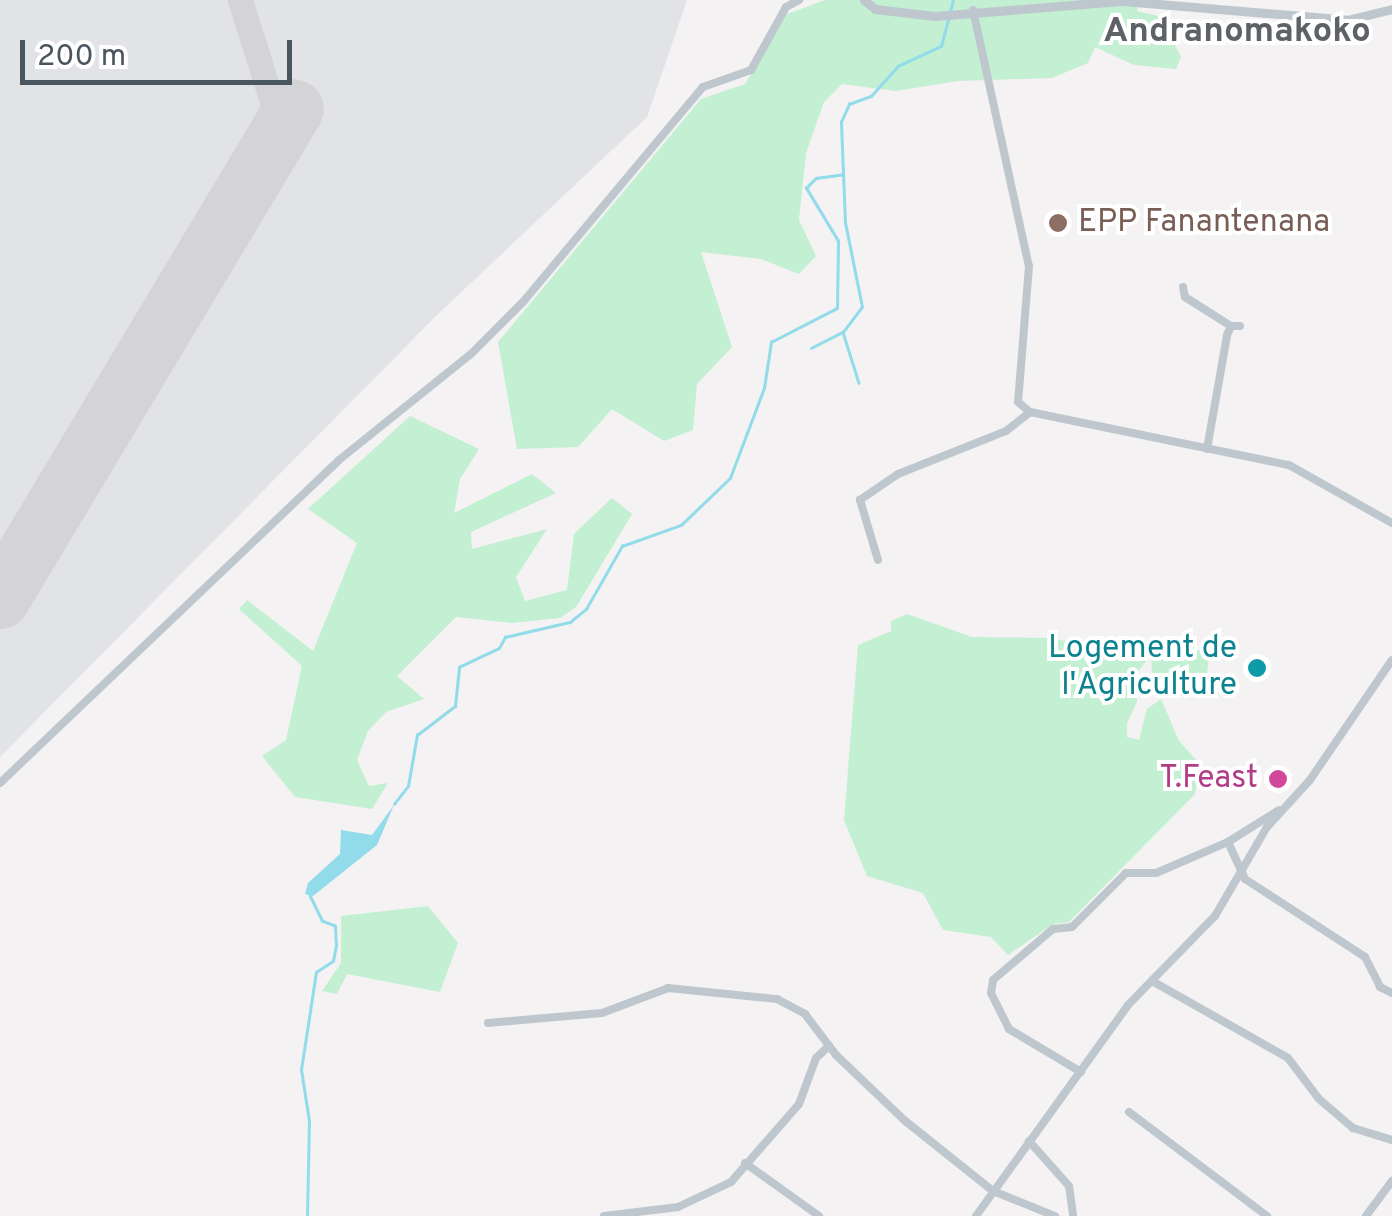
<!DOCTYPE html>
<style>
body{margin:0}
#map{position:relative;width:1392px;height:1216px;overflow:hidden;background:#f4f2f2;font-family:Overpass,sans-serif}
div>[style]{position:absolute}
[style*='--x']{left:calc(var(--x)*1px);top:calc(var(--y)*1px);width:calc(var(--w)*1px);rotate:calc(var(--a)*1deg)}
.airport>*{inset:0;background:#e1e3e6}
.green>*{inset:0;background:#c3efd2}
.water>*{inset:0;background:#92dbea}
.stream>*{height:2.5px;margin:-1.25px;padding:0 1.25px;transform-origin:1.25px;border-radius:1.25px;background:#92dbea}
.taxiway>*{height:25px;margin:-12.5px;padding:0 12.5px;transform-origin:12.5px;border-radius:12.5px;background:#d4d4d7}
.runway>*{height:60px;margin:-30px;padding:0 30px;transform-origin:30px;border-radius:30px;background:#d4d4d7}
.minor>*{height:8px;margin:-4px;padding:0 4px;transform-origin:4px;border-radius:4px;background:#bec7ce}
.tertiary>*{height:9px;margin:-4.5px;padding:0 4.5px;transform-origin:4.5px;border-radius:4.5px;background:#bec7ce}
.dots>*{width:28px;height:28px;translate:-50% -50%;box-sizing:border-box;border:5px solid #fff;border-radius:50%}
span{translate:-50% -50%;white-space:nowrap;text-align:center;line-height:1.15;-webkit-text-stroke:8px #fff;paint-order:stroke}
.education-label{font-size:32px;color:#785e54}
.left{translate:0 -50%;text-align:left}
.culture-label{font-size:32px;color:#0d838f}
.right{translate:-100% -50%;text-align:right}
.hotel-label{font-size:32px;color:#b23c85}
.neighbourhood-label{font-size:35px;color:#5e6267;font-weight:700}
.scale{position:absolute;left:20px;top:40px;width:272px;height:45px;box-sizing:border-box;border:5px solid #4a565f;border-top:0;padding-left:12px;font-size:30px;line-height:35px;white-space:nowrap;color:#4a565f;-webkit-text-stroke:8px #fff;paint-order:stroke}
</style>
<div id="map">
<div class="airport">
<div style="clip-path:polygon(0 0,687px 0,647px 117px,438px 314px,0 757px)"></div>
</div>
<div class="green">
<div style="clip-path:polygon(825px 0,1139px 0,1137px 11px,1159px 16px,1181px 57px,1176px 69px,1134px 65px,1095px 47px,1088px 63px,1052px 78px,958px 81px,896px 91px,842px 84px,824px 102px,806px 153px,799px 220px,816px 256px,799px 274px,761px 259px,701px 252px,732px 347px,697px 384px,693px 430px,664px 441px,612px 409px,578px 447px,517px 449px,498px 342px,701px 99px,745px 84px,787px 14px)"></div>
<div style="clip-path:polygon(410px 416px,479px 449px,460px 479px,454px 513px,532px 474px,556px 493px,471px 532px,472px 549px,547px 529px,516px 577px,525px 601px,567px 590px,574px 534px,612px 498px,632px 514px,576px 607px,560px 618px,512px 623px,456px 617px,397px 676px,424px 699px,386px 712px,368px 731px,357px 760px,369px 786px,388px 783px,372px 809px,295px 797px,262px 756px,286px 740px,302px 666px,239px 609px,247px 600px,313px 651px,357px 543px,308px 509px)"></div>
<div style="clip-path:polygon(907px 614px,972px 637px,1051px 638px,1120px 652px,1150px 643px,1190px 645px,1209px 656px,1207px 674px,1166px 685px,1152px 675px,1151px 655px,1135px 675px,1137px 702px,1127px 723px,1127px 737px,1139px 740px,1147px 709px,1161px 699px,1179px 741px,1200px 764px,1195px 794px,1069px 922px,1053px 924px,1008px 955px,991px 937px,943px 930px,923px 893px,867px 876px,844px 820px,858px 645px,891px 631px,891px 621px)"></div>
<div style="clip-path:polygon(428px 906px,458px 943px,440px 992px,347px 974px,337px 994px,322px 991px,341px 963px,341px 916px)"></div>
</div>
<div class="water">
<div style="clip-path:polygon(394px 805px,377px 845px,313px 896px,305px 894px,308px 883px,340px 854px,341px 830px,372px 835px)"></div>
</div>
<div class="stream">
<div style="--x:950;--y:12;--w:12;--a:-76"></div>
<div style="--x:843;--y:332;--w:53;--a:72.6"></div>
<div style="--x:811;--y:348;--w:36;--a:-27"></div>
<div style="--x:843;--y:332;--w:31;--a:-53"></div>
<div style="--x:862;--y:307;--w:86;--a:-101.4"></div>
<div style="--x:845;--y:223;--w:101;--a:-92.3"></div>
<div style="--x:841;--y:122;--w:20;--a:-66"></div>
<div style="--x:849;--y:104;--w:23;--a:-20"></div>
<div style="--x:871;--y:96;--w:40;--a:-48"></div>
<div style="--x:898;--y:66;--w:47;--a:-24.9"></div>
<div style="--x:941;--y:46;--w:28;--a:-75"></div>
<div style="--x:394;--y:804;--w:23;--a:-52"></div>
<div style="--x:408;--y:786;--w:52;--a:-80"></div>
<div style="--x:417;--y:735;--w:48;--a:-37.3"></div>
<div style="--x:455;--y:706;--w:39;--a:-84"></div>
<div style="--x:459;--y:667;--w:44;--a:-25.4"></div>
<div style="--x:499;--y:648;--w:13;--a:-61"></div>
<div style="--x:505;--y:637;--w:67;--a:-13"></div>
<div style="--x:570;--y:622;--w:21;--a:-39"></div>
<div style="--x:586;--y:609;--w:73;--a:-60.3"></div>
<div style="--x:622;--y:546;--w:63;--a:-19.6"></div>
<div style="--x:681;--y:525;--w:68;--a:-43.8"></div>
<div style="--x:730;--y:478;--w:96;--a:-69.3"></div>
<div style="--x:764;--y:388;--w:47;--a:-81.3"></div>
<div style="--x:771;--y:342;--w:74;--a:-27.3"></div>
<div style="--x:837;--y:308;--w:67;--a:-89.1"></div>
<div style="--x:838;--y:241;--w:62;--a:-121.1"></div>
<div style="--x:806;--y:188;--w:14;--a:-45"></div>
<div style="--x:816;--y:178;--w:27;--a:-8"></div>
<div style="--x:307;--y:1216;--w:95;--a:-88.8"></div>
<div style="--x:309;--y:1121;--w:52;--a:-98.9"></div>
<div style="--x:301;--y:1070;--w:99;--a:-81.3"></div>
<div style="--x:316;--y:972;--w:20;--a:-33"></div>
<div style="--x:333;--y:961;--w:15;--a:-79"></div>
<div style="--x:336;--y:946;--w:20;--a:-93"></div>
<div style="--x:335;--y:926;--w:14;--a:-159"></div>
<div style="--x:322;--y:921;--w:28;--a:-116"></div>
</div>
<div class="taxiway">
<div style="--x:240;--y:0;--w:136;--a:72.5"></div>
</div>
<div class="runway">
<div style="--x:0;--y:599;--w:571;--a:-59.04"></div>
</div>
<div class="minor">
<div style="--x:973;--y:10;--w:262;--a:77.7"></div>
<div style="--x:1029;--y:266;--w:136;--a:94.6"></div>
<div style="--x:1018;--y:402;--w:16;--a:40"></div>
<div style="--x:1030;--y:412;--w:264;--a:11.6"></div>
<div style="--x:1289;--y:465;--w:118;--a:29.4"></div>
<div style="--x:1183;--y:287;--w:10;--a:79"></div>
<div style="--x:1185;--y:297;--w:54;--a:32.2"></div>
<div style="--x:1207;--y:449;--w:116;--a:-80"></div>
<div style="--x:1227;--y:335;--w:10;--a:-66"></div>
<div style="--x:1231;--y:326;--w:9;--a:0"></div>
<div style="--x:878;--y:560;--w:63;--a:-106.7"></div>
<div style="--x:860;--y:500;--w:46;--a:-34.4"></div>
<div style="--x:898;--y:474;--w:116;--a:-21.7"></div>
<div style="--x:1006;--y:431;--w:31;--a:-38"></div>
<div style="--x:0;--y:783;--w:468;--a:-43.6"></div>
<div style="--x:339;--y:460;--w:169;--a:-38.8"></div>
<div style="--x:471;--y:354;--w:74;--a:-45"></div>
<div style="--x:523;--y:302;--w:280;--a:-50.1"></div>
<div style="--x:703;--y:87;--w:51;--a:-19.5"></div>
<div style="--x:751;--y:70;--w:72;--a:-60.9"></div>
<div style="--x:786;--y:7;--w:15;--a:-28"></div>
<div style="--x:1228;--y:842;--w:41;--a:65.3"></div>
<div style="--x:1245;--y:879;--w:143;--a:33"></div>
<div style="--x:1365;--y:957;--w:34;--a:63"></div>
<div style="--x:1380;--y:987;--w:13;--a:27"></div>
<div style="--x:1152;--y:981;--w:156;--a:29.5"></div>
<div style="--x:1288;--y:1058;--w:51;--a:52.9"></div>
<div style="--x:1319;--y:1099;--w:45;--a:40.5"></div>
<div style="--x:1353;--y:1128;--w:41;--a:17.1"></div>
<div style="--x:488;--y:1023;--w:114;--a:-5"></div>
<div style="--x:602;--y:1013;--w:71;--a:-20.7"></div>
<div style="--x:668;--y:988;--w:110;--a:5.8"></div>
<div style="--x:777;--y:999;--w:32;--a:28"></div>
<div style="--x:805;--y:1014;--w:51;--a:52.9"></div>
<div style="--x:836;--y:1055;--w:94;--a:43.7"></div>
<div style="--x:904;--y:1120;--w:114;--a:38.6"></div>
<div style="--x:993;--y:1191;--w:67;--a:22"></div>
<div style="--x:1081;--y:1072;--w:84;--a:-149.2"></div>
<div style="--x:1009;--y:1029;--w:40;--a:-116.6"></div>
<div style="--x:991;--y:993;--w:13;--a:-81"></div>
<div style="--x:993;--y:980;--w:79;--a:-40.4"></div>
<div style="--x:1053;--y:929;--w:19;--a:-6"></div>
<div style="--x:1072;--y:927;--w:76;--a:-45"></div>
<div style="--x:1126;--y:873;--w:30;--a:0"></div>
<div style="--x:1156;--y:873;--w:78;--a:-23.3"></div>
<div style="--x:1228;--y:842;--w:60;--a:-32.1"></div>
<div style="--x:1129;--y:1112;--w:173;--a:37"></div>
<div style="--x:1029;--y:1141;--w:60;--a:48.4"></div>
<div style="--x:1069;--y:1186;--w:30;--a:82"></div>
<div style="--x:745;--y:1163;--w:91;--a:35.6"></div>
<div style="--x:604;--y:1216;--w:75;--a:-6.9"></div>
<div style="--x:678;--y:1207;--w:59;--a:-25.3"></div>
<div style="--x:731;--y:1182;--w:103;--a:-48.9"></div>
<div style="--x:799;--y:1104;--w:49;--a:-69.7"></div>
<div style="--x:816;--y:1058;--w:18;--a:-43"></div>
<div style="--x:976;--y:1216;--w:260;--a:-54.2"></div>
<div style="--x:1128;--y:1005;--w:124;--a:-45.7"></div>
<div style="--x:1215;--y:916;--w:103;--a:-59.7"></div>
<div style="--x:1267;--y:827;--w:64;--a:-47.5"></div>
<div style="--x:1310;--y:780;--w:145;--a:-55.7"></div>
<div style="--x:1366;--y:1216;--w:44;--a:-53.4"></div>
</div>
<div class="tertiary">
<div style="--x:864;--y:0;--w:14;--a:39"></div>
<div style="--x:875;--y:9;--w:60;--a:6.7"></div>
<div style="--x:935;--y:16;--w:189;--a:-4.6"></div>
<div style="--x:1123;--y:1;--w:225;--a:4.8"></div>
<div style="--x:1347;--y:20;--w:46;--a:-13.7"></div>
</div>
<div class="dots">
<div style="left:1058px;top:223px;background:#8d6e63"></div>
<div style="left:1257px;top:668px;background:#0f9aa8"></div>
<div style="left:1278px;top:779px;background:#d1479c"></div>
</div>
<div class="education-label">
<span class="left" style="left:1078px;top:223px">EPP Fanantenana</span>
</div>
<div class="culture-label">
<span class="right" style="left:1237px;top:668px">Logement de<br>l'Agriculture</span>
</div>
<div class="hotel-label">
<span class="right" style="left:1258px;top:779px">T.Feast</span>
</div>
<div class="neighbourhood-label">
<span style="left:1237px;top:32px">Andranomakoko</span>
</div>
<div class="scale">200 m</div>
</div>
